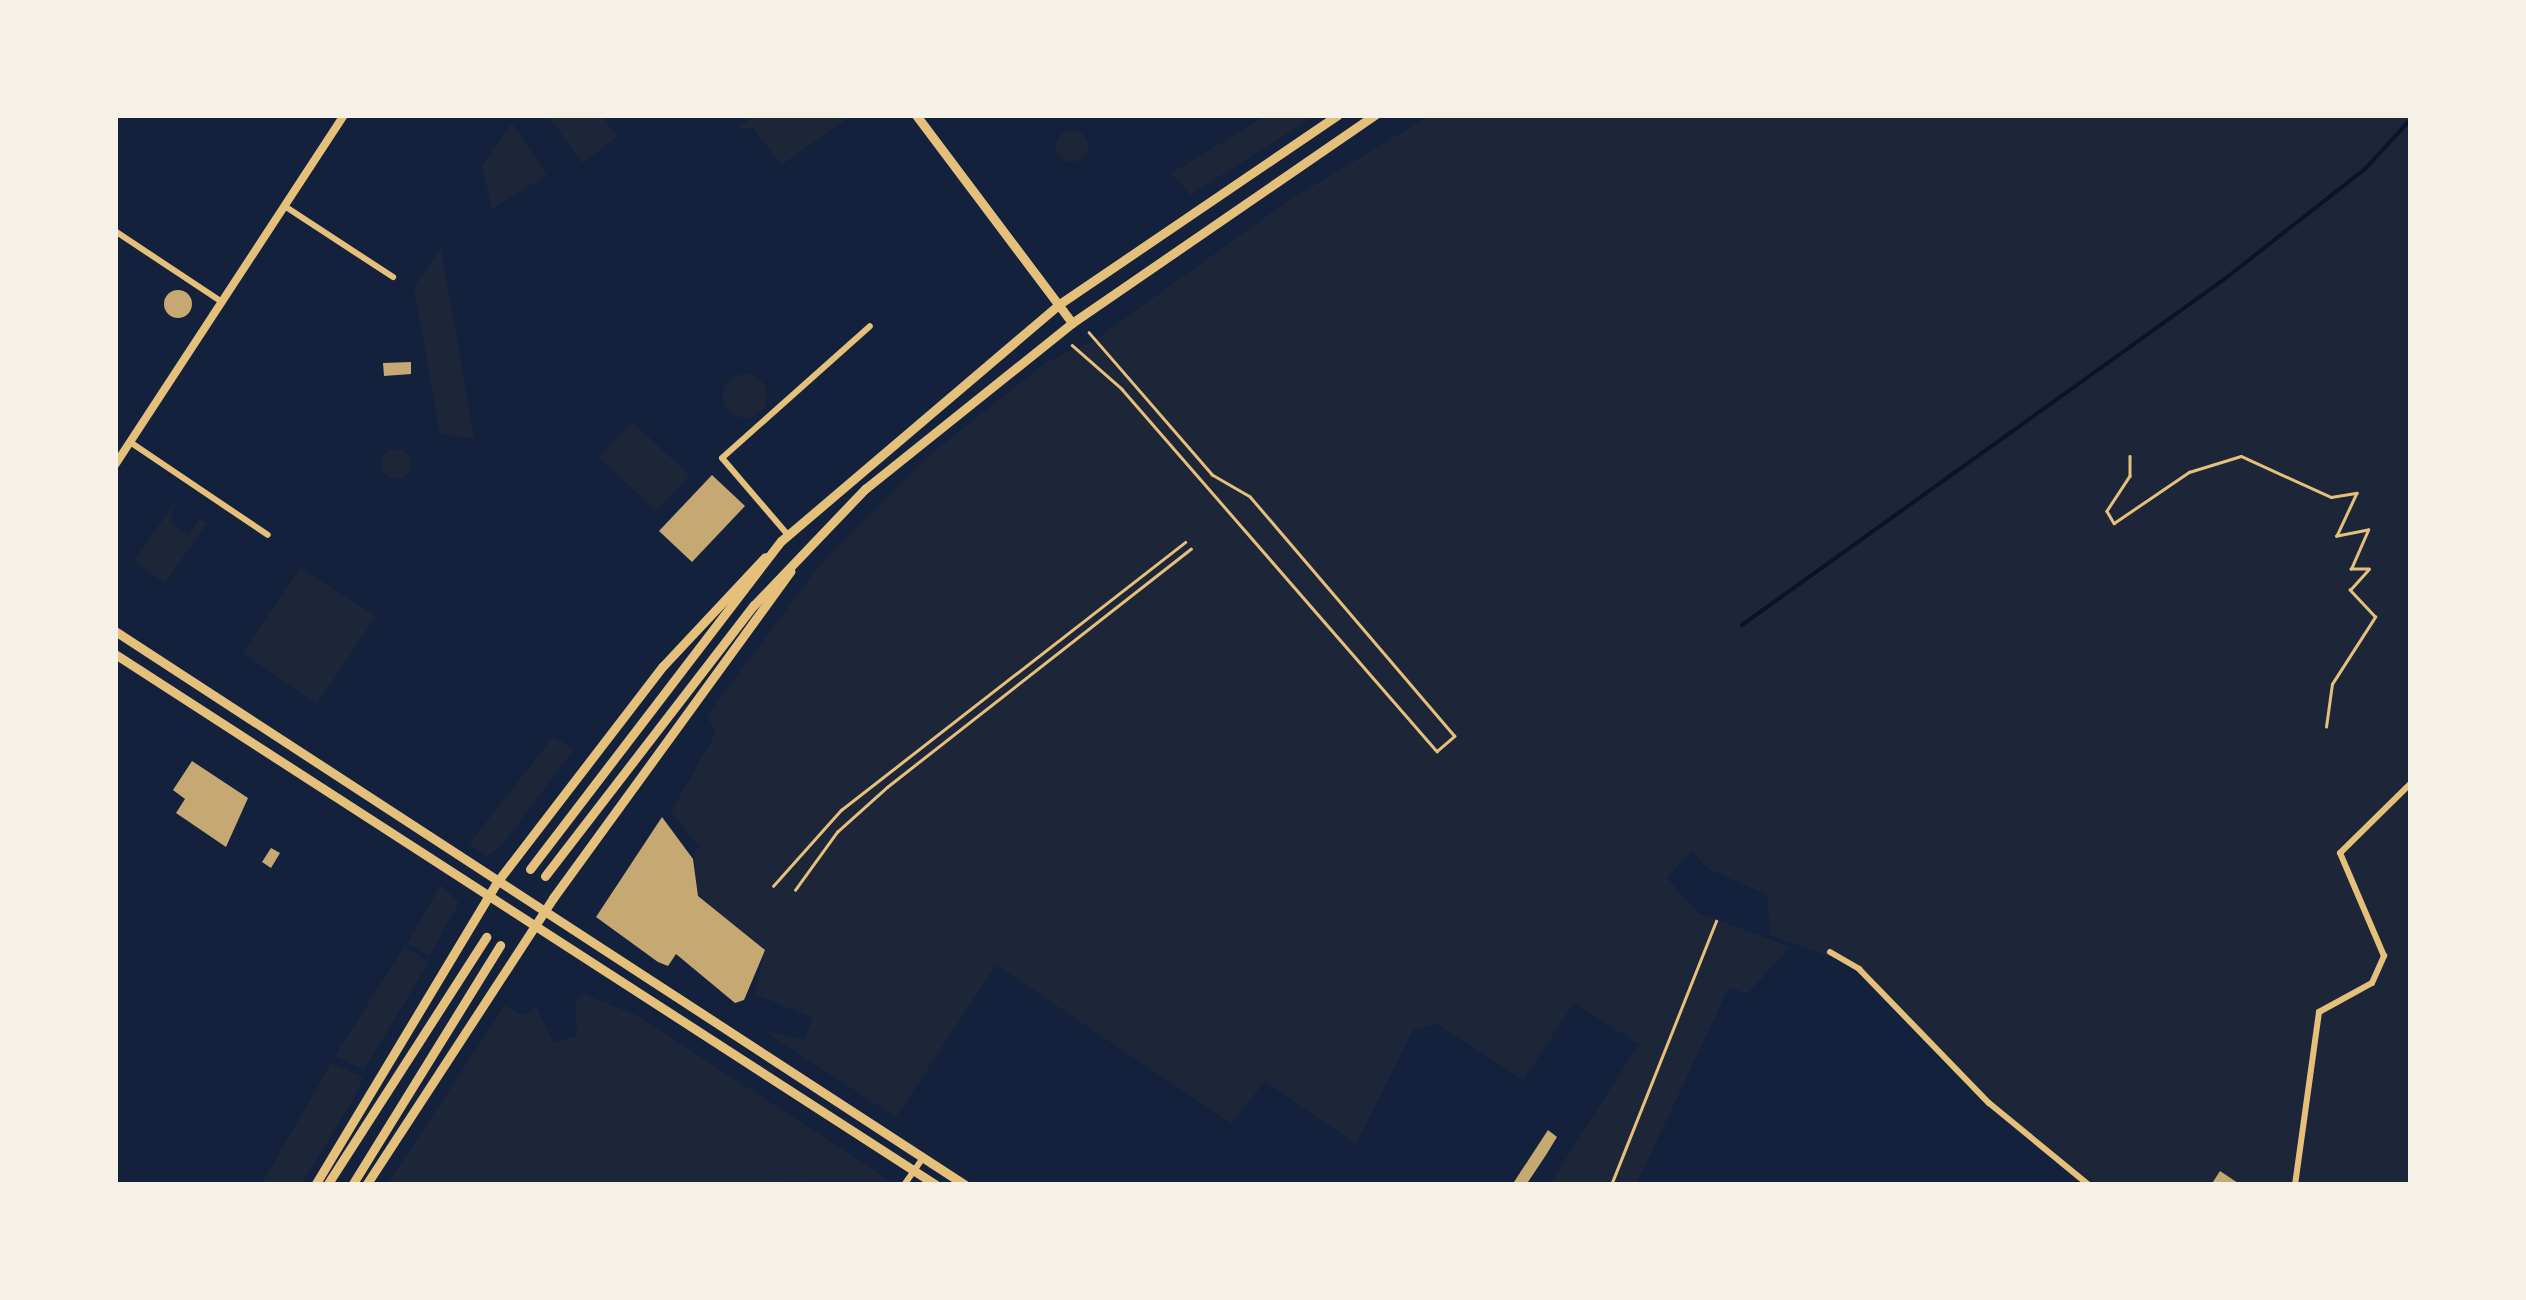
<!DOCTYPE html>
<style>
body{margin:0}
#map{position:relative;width:2526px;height:1300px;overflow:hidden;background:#14213d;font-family:"Golos Text",sans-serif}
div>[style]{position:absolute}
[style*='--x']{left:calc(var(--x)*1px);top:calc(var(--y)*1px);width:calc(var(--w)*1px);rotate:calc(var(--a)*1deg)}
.green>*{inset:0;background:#1d2539}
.round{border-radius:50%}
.stream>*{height:4px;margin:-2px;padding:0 2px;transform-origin:2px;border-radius:2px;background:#0b132b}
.building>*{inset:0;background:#c6a872}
.path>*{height:2.5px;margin:-1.25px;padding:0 1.25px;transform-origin:1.25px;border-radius:1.25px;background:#e5c07b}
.minor>*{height:6px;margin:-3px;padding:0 3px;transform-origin:3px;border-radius:3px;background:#e5c07b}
.tertiary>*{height:8px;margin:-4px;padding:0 4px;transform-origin:4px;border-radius:4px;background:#e5c07b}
.secondary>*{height:9px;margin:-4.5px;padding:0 4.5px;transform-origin:4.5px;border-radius:4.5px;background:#e5c07b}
.primary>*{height:9px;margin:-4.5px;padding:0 4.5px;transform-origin:4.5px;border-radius:4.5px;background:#e5c07b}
span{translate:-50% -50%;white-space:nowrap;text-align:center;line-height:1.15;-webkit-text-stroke:10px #f6f1e7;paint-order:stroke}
.frame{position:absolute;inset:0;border:118px solid #f6f1e7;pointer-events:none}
</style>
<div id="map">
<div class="green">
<div style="clip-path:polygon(548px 115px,602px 115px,617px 137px,582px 163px)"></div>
<div style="clip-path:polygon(756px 115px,840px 115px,844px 121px,781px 165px,753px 128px,736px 129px)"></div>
<div style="clip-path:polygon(1267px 115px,1316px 115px,1190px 195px,1172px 173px)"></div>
<div style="clip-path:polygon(1431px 115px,2411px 115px,2411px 1185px,2093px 1185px,1991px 1101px,1861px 968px,1770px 935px,1767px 895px,1707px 868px,1692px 850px,1667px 878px,1698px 913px,1791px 947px,1747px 994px,1729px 987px,1636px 1185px,1549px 1185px,1639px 1044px,1574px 1003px,1523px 1080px,1437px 1024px,1413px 1030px,1356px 1144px,1265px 1081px,1231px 1123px,996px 965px,896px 1117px,762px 1030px,804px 1040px,813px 1018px,755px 994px,765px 950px,698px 896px,693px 852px,700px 848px,671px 811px,716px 733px,707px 716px,819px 566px,932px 453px,1048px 361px,1092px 342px,1288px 201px)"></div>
<div style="clip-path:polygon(512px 123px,547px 175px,492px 209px,482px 166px)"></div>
<div class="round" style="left:1056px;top:130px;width:32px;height:32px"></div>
<div style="clip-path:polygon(441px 248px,474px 438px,440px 434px,414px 287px)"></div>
<div class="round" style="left:723px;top:374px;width:44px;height:44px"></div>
<div style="clip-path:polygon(633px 422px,690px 476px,656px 511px,599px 457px)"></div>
<div class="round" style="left:381px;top:449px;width:30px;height:30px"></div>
<div style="clip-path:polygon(176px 501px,170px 523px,188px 535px,200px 519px,207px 523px,165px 583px,134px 561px)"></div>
<div style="clip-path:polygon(300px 568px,376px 616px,317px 704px,243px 653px)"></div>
<div style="clip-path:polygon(553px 737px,574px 749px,501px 847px,486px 856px,469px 844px)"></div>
<div style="clip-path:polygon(441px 885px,459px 903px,429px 956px,407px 943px)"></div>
<div style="clip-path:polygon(404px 947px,429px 962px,364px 1070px,335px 1056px)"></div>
<div style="clip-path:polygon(584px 994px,636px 1015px,891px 1181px,387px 1185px,505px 1005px,523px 1015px,536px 1006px,553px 1042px,577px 1036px,575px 1000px)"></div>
<div style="clip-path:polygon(331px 1063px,363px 1077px,354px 1098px,301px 1185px,261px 1185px)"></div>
</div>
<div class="stream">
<div style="--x:1742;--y:625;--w:591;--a:-35.63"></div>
<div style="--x:2222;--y:281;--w:183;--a:-38.1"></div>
<div style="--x:2366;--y:168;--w:67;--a:-47.4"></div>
</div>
<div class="building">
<div class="round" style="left:164px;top:290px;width:28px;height:28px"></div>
<div style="clip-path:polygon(411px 362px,411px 374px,384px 376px,383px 363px)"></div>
<div style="clip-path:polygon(712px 475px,745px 506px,692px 562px,659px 531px)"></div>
<div style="clip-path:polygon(192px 761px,248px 798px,226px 847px,176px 813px,185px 799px,173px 790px)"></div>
<div style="clip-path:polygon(662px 817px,693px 859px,698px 896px,765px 950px,744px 1000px,735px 1003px,676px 954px,668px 966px,658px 962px,596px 917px)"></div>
<div style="clip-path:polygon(271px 848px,280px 853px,271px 868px,262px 862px)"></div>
<div style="clip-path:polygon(1548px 1130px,1557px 1137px,1546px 1155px,1526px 1185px,1512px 1185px)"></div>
<div style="clip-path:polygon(2220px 1171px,2238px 1183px,2236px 1185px,2211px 1185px)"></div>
</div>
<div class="path">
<div style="--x:1072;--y:345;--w:67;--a:41.3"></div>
<div style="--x:1122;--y:389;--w:480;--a:49"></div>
<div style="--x:1437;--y:751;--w:23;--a:-41"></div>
<div style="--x:1454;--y:736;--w:314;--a:-130.5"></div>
<div style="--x:1250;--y:497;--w:44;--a:-149.9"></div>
<div style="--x:1212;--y:475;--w:188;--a:-130.9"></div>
<div style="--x:2130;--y:456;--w:20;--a:90"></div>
<div style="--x:2130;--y:476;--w:42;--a:123.3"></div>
<div style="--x:2107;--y:511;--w:14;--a:60"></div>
<div style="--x:2114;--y:523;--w:91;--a:-34.2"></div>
<div style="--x:2189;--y:472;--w:54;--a:-17.1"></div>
<div style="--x:2241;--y:456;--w:99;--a:24.5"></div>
<div style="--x:2331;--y:497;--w:26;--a:-9"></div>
<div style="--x:2357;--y:493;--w:47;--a:114.9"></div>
<div style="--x:2326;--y:727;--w:43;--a:-82.1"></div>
<div style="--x:2332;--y:684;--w:80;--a:-57.3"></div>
<div style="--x:2375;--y:617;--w:37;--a:-133"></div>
<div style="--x:2350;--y:590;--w:28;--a:-48"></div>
<div style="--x:2369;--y:569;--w:18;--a:180"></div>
<div style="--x:2351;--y:569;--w:43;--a:-66.4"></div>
<div style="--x:2368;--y:530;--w:32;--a:169"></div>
<div style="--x:773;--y:886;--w:102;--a:-48.2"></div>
<div style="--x:841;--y:810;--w:436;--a:-37.9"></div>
<div style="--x:795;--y:890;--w:72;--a:-54.1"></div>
<div style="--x:837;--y:832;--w:67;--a:-42"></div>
<div style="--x:887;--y:787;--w:386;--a:-38.1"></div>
<div style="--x:1611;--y:1185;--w:284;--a:-68.3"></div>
</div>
<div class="minor">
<div style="--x:286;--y:207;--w:128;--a:33.2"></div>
<div style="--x:115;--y:231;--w:128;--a:33.6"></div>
<div style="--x:130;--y:442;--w:166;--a:34"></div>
<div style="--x:788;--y:535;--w:101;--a:-130.6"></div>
<div style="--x:722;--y:458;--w:198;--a:-41.7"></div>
<div style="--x:1830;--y:952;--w:34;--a:30"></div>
<div style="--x:1859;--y:969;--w:187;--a:45.9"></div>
<div style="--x:1989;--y:1103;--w:129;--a:39.4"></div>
<div style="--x:904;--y:1185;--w:33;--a:-55"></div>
<div style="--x:2295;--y:1185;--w:175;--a:-82.1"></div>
<div style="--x:2319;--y:1012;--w:60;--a:-28.7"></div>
<div style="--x:2372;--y:983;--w:30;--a:-66"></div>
<div style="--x:2384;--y:956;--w:112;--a:-113.1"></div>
<div style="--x:2340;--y:853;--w:100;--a:-44.6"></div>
</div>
<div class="tertiary">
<div style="--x:115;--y:465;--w:418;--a:-56.8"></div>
</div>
<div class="secondary">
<div style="--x:916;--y:115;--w:260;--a:53.1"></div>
<div style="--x:115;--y:631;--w:1015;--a:33.09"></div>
<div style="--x:115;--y:654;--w:978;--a:32.89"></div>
<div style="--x:315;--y:1185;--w:353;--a:-59"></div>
<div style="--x:497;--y:882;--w:272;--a:-52.5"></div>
<div style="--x:663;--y:666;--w:149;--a:-46.9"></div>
<div style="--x:366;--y:1185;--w:343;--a:-56.9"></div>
<div style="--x:553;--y:898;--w:404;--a:-54"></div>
</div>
<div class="primary">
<div style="--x:530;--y:869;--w:413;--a:-52.6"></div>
<div style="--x:781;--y:541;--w:364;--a:-40.4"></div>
<div style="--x:1058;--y:305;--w:338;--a:-34.2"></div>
<div style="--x:545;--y:876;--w:342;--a:-52.4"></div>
<div style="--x:754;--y:605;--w:161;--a:-46.3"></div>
<div style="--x:865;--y:489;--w:265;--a:-38.7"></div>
<div style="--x:1072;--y:323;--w:368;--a:-34.5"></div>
<div style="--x:327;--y:1185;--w:295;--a:-57.3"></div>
<div style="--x:352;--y:1185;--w:282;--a:-58.3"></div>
</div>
<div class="frame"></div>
</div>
